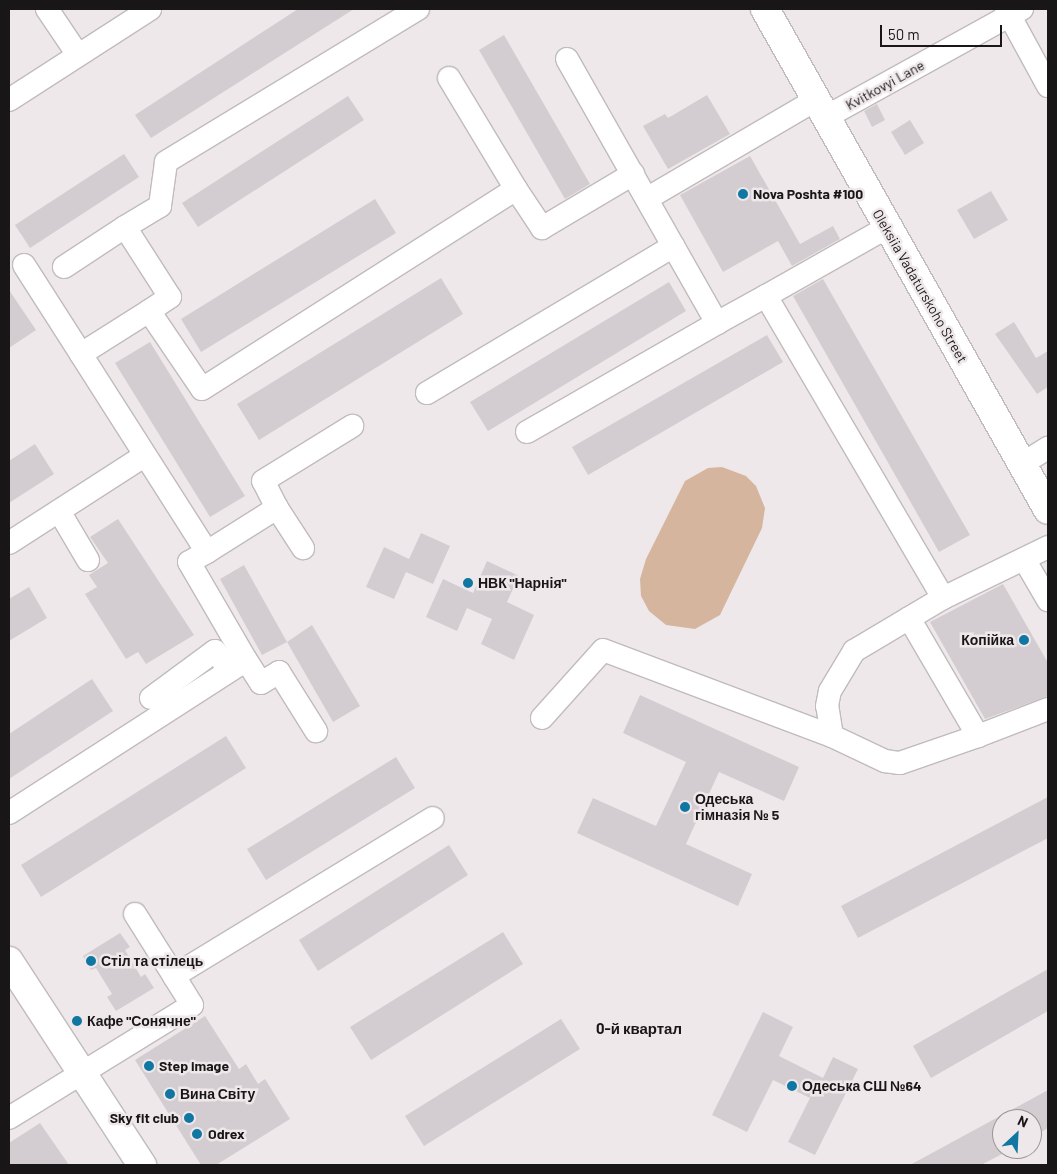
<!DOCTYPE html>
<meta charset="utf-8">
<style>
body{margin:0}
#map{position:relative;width:1057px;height:1174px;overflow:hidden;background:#efe8ea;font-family:Barlow,sans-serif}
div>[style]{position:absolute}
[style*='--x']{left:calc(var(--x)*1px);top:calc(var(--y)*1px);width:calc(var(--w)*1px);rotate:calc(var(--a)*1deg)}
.green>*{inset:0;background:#d6b59f}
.building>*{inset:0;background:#d3cdd1}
.roads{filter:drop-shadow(1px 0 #c1bbbc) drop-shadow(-1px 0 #c1bbbc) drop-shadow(0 1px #c1bbbc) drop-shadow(0 -1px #c1bbbc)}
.minor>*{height:22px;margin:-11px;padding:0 11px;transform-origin:11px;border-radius:11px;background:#fff}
.major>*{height:28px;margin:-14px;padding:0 14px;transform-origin:14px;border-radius:14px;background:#fff}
.dots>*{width:14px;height:14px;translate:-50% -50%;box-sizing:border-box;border:2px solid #efe8ea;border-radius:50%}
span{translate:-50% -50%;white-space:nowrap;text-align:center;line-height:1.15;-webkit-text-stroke:5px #efe8ea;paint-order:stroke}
.street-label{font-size:14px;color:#191617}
.poi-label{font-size:14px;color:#191617;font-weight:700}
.left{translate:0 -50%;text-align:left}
.right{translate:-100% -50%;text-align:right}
.neighbourhood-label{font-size:15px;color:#191617;font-weight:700}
.frame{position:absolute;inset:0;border:10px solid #191617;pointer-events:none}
.north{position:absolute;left:992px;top:1109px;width:50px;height:50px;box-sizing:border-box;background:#efe8ea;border:1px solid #999496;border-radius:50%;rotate:25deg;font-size:14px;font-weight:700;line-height:20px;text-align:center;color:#191617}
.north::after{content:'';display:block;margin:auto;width:18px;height:22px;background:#1076a2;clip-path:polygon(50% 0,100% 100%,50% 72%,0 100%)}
.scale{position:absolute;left:880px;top:25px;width:122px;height:22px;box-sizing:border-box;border:2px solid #191617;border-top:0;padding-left:6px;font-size:15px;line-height:18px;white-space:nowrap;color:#191617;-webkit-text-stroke:4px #efe8ea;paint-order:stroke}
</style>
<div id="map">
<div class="green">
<div style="clip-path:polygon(722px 467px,746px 476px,756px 486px,765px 508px,762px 528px,720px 615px,695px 629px,666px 625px,649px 611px,641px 596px,640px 579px,646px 559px,685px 481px,708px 468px)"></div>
</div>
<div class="building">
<div style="clip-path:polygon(298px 9px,354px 9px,151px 138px,135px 115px)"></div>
<div style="clip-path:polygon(504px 35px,590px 184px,565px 199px,479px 50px)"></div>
<div style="clip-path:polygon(707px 95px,730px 134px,668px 169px,643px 126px,665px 114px,668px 118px)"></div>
<div style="clip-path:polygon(348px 96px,364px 120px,198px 227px,182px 203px)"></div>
<div style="clip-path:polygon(877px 104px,885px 120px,872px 127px,864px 111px)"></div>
<div style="clip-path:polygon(910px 120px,924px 143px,905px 155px,891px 132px)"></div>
<div style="clip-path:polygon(124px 154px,139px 177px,30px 248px,15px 225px)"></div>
<div style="clip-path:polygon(750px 156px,800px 244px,833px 226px,840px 239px,792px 266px,778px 241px,723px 272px,680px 195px)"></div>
<div style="clip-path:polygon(991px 191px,1008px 220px,974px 239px,957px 210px)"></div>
<div style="clip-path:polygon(375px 199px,396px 233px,201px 352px,181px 319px)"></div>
<div style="clip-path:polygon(441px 278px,463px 314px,259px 440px,237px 404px)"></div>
<div style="clip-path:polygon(823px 279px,970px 535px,939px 552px,793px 296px)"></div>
<div style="clip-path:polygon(669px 282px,686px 311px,488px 431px,470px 402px)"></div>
<div style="clip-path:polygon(9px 290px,36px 330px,9px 348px)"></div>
<div style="clip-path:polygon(1014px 322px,1036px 358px,1048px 351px,1048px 387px,1037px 394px,995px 334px)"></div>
<div style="clip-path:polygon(767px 335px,783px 362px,588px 475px,572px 447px)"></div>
<div style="clip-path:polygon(150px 342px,245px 496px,210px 517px,115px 363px)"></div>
<div style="clip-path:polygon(35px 444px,54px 474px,9px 503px,9px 461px)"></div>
<div style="clip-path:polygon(118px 519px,194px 635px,146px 664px,138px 652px,126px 659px,85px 594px,97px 587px,89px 575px,108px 563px,90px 537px)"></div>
<div style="clip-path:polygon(421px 533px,450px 546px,433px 584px,406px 572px,394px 599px,366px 587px,384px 547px,409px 559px)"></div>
<div style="clip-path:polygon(487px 561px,519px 576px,507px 602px,534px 615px,514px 660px,481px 644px,492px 619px,467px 608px,457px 631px,426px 617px,443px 579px,473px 593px)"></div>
<div style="clip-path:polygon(244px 565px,287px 642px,262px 655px,220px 579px)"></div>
<div style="clip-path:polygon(1003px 584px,1048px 663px,1048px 696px,985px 719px,930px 622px)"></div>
<div style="clip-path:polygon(29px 587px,47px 618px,9px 641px,9px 599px)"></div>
<div style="clip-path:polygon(312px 625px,360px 706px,333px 722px,287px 642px)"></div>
<div style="clip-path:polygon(92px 679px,113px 711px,9px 779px,9px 734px)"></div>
<div style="clip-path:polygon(640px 695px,799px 767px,784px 801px,719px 772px,686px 844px,752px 874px,738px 906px,577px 833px,593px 798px,656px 826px,686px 762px,623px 733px)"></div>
<div style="clip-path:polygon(226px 736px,246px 768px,41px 897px,21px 865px)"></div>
<div style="clip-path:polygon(396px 757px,415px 788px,266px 880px,247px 849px)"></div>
<div style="clip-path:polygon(1048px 797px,1048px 838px,858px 938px,841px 906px)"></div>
<div style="clip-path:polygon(449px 845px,468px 875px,318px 971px,299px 940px)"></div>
<div style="clip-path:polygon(503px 932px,523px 964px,371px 1060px,350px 1027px)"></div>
<div style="clip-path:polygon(120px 933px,130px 947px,125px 950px,141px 977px,145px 974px,154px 988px,116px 1011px,107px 997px,112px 994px,96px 968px,91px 970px,83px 956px)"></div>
<div style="clip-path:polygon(1048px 969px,1048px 1011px,931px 1078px,913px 1046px)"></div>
<div style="clip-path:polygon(763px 1012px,793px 1027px,779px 1056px,823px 1078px,833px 1057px,858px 1069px,815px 1155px,788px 1142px,810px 1098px,773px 1080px,747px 1132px,712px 1115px)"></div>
<div style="clip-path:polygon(205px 1016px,239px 1069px,246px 1064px,258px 1084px,265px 1079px,290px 1119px,216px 1165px,201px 1165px,135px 1060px)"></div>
<div style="clip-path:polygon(561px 1019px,580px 1049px,424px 1146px,405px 1116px)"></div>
<div style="clip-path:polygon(1048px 1090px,1048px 1128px,1032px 1137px,1032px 1119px,1002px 1119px,1002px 1154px,981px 1165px,910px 1165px)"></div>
<div style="clip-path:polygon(40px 1123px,69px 1165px,9px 1165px,9px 1143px)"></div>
</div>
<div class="roads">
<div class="minor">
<div style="--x:47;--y:9;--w:55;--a:56"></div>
<div style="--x:1006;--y:9;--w:88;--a:61.4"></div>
<div style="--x:567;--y:59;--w:304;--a:60.4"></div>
<div style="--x:717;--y:323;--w:56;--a:-28.9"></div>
<div style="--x:449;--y:78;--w:130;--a:58.9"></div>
<div style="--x:9;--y:100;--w:168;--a:-32.8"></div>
<div style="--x:826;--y:117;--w:224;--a:-28.9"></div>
<div style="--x:648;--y:198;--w:194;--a:-30.3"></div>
<div style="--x:125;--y:227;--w:41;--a:-31"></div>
<div style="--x:160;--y:206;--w:44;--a:-82.2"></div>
<div style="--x:166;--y:162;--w:295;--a:-31.3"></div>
<div style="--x:886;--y:228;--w:138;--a:150.5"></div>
<div style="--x:766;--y:296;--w:350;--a:59.6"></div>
<div style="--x:24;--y:265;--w:106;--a:57.4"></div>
<div style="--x:64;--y:267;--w:73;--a:-33.3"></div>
<div style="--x:125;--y:227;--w:83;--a:57.3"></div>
<div style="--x:170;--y:297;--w:25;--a:146"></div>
<div style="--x:427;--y:393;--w:287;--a:-30.8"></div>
<div style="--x:527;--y:432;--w:219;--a:-29.8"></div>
<div style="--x:1022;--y:464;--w:31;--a:-32"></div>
<div style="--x:277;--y:508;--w:30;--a:-117"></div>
<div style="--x:263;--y:481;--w:105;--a:-31.7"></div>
<div style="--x:59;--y:511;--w:57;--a:59.4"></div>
<div style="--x:9;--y:543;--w:161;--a:-32.8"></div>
<div style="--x:207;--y:552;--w:83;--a:-32.2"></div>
<div style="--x:277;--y:508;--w:48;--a:57"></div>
<div style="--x:1024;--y:559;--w:48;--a:59.7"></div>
<div style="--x:909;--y:618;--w:137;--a:59.7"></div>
<div style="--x:978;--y:736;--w:75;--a:-21.1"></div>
<div style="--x:246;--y:660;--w:27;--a:57"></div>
<div style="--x:261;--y:683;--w:21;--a:-31"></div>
<div style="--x:279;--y:672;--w:70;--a:57.9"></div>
<div style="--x:151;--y:698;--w:79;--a:-36.3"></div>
<div style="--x:215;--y:651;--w:24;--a:52"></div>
<div style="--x:542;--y:718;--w:91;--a:-48.1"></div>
<div style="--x:603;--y:650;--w:245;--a:20.6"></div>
<div style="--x:832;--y:736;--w:59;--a:25.3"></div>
<div style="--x:885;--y:761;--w:15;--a:8"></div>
<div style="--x:900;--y:763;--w:83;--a:-19.1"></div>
<div style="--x:832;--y:736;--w:30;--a:-99"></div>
<div style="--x:827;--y:706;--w:15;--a:-79"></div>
<div style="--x:830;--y:691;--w:47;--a:-59"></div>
<div style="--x:854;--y:651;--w:104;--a:-30.8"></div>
<div style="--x:943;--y:598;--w:117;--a:-25.9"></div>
<div style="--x:9;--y:813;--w:282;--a:-32.8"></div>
<div style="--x:246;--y:660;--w:113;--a:-120.2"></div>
<div style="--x:189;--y:562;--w:21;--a:-29"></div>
<div style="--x:207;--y:552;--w:235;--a:-122.5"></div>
<div style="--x:81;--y:354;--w:80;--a:-32.3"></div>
<div style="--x:149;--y:311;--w:94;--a:55.8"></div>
<div style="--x:202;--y:389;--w:372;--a:-32.5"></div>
<div style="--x:516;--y:189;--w:47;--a:56.3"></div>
<div style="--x:542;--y:228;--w:106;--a:-30.7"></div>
<div style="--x:135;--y:914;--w:73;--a:57.8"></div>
<div style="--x:9;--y:1118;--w:215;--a:-31.7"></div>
<div style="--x:192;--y:1005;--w:34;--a:-122"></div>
<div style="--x:174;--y:976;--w:303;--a:-31.4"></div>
</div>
<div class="major">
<div style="--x:765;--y:9;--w:575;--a:60.54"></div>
<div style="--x:9;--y:961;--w:244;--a:56.9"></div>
</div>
</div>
<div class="dots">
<div style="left:743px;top:194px;background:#1076a2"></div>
<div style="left:468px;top:583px;background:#1076a2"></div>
<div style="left:1024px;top:640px;background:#1076a2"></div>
<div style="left:685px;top:807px;background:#1076a2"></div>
<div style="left:91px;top:961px;background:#1076a2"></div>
<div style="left:77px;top:1021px;background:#1076a2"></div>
<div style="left:149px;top:1066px;background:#1076a2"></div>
<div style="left:792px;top:1086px;background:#1076a2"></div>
<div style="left:170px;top:1094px;background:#1076a2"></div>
<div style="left:189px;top:1118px;background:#1076a2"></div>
<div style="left:197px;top:1134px;background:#1076a2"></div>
</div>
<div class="street-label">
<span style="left:885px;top:85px;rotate:-29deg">Kvitkovyi Lane</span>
<span style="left:920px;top:286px;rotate:60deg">Oleksiia Vadaturskoho Street</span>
</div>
<div class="poi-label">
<span class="left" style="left:753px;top:194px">Nova Poshta #100</span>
<span class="left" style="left:478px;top:583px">НВК "Нарнія"</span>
<span class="right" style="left:1014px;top:640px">Копійка</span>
<span class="left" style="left:695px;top:807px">Одеська<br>гімназія № 5</span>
<span class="left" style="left:101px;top:961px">Стіл та стілець</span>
<span class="left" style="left:87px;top:1021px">Кафе "Сонячне"</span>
<span class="left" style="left:159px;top:1066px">Step image</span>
<span class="left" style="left:802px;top:1086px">Одеська СШ №64</span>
<span class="left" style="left:180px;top:1094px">Вина Світу</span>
<span class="right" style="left:179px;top:1118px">Sky fit club</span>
<span class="left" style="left:208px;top:1134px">Odrex</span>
</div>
<div class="neighbourhood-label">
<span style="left:639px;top:1029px">0-й квартал</span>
</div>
<div class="frame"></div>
<div class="north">N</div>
<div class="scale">50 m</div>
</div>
